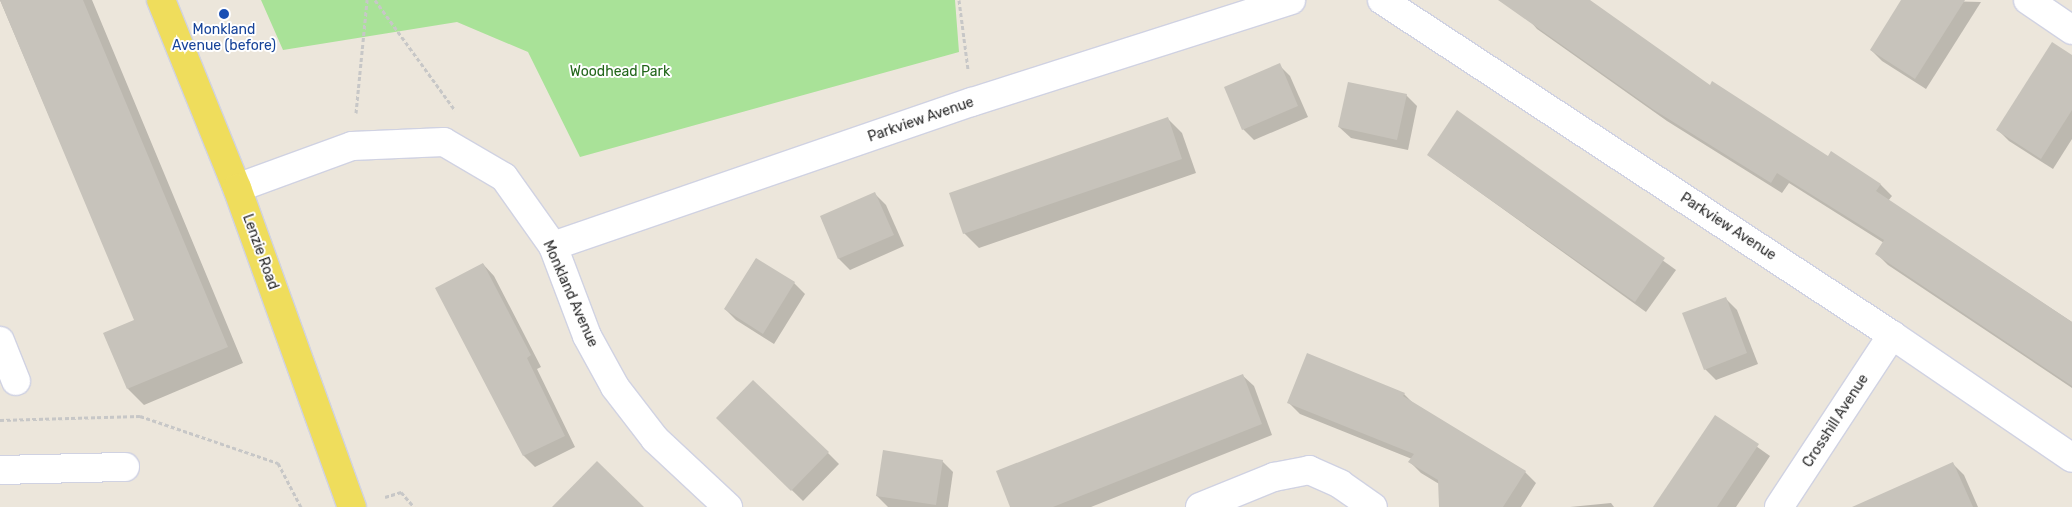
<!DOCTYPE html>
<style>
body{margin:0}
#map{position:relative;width:2072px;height:507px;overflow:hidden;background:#ece6db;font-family:Rubik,sans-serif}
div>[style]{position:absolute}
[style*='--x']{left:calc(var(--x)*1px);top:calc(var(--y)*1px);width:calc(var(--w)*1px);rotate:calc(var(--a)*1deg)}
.green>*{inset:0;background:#a9e298}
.shadow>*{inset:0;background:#0003}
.building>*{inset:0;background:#c7c3bb}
.path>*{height:3px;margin-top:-1.5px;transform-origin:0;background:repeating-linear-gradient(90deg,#c7c7c7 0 4px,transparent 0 6.5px)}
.roads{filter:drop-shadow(1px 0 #d0d2e2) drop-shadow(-1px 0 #d0d2e2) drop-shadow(0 1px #d0d2e2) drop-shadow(0 -1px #d0d2e2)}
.minor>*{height:28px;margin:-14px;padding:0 14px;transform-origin:14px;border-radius:14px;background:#fff}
.major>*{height:28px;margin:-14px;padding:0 14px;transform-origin:14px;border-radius:14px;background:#efdd5c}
.dots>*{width:14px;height:14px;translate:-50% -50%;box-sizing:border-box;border:2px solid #fff;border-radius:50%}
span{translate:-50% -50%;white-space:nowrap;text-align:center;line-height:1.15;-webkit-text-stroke:4px #fff;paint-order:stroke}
.transit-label{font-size:14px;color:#164399}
.park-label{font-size:14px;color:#22661a}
.street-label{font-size:14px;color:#292929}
</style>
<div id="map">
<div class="green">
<div style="clip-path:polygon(261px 0,955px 0,959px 52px,580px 157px,528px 52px,457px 22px,283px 50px)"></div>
</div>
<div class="shadow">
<div style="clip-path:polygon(0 0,92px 0,243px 363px,144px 405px,128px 389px,136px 321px)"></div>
<div style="clip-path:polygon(1512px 0,1588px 0,1710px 86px,1828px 157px,1831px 153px,1881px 185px,1892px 196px,1888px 201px,2072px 322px,2072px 388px,1888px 265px,1877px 254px,1884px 243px,1789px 183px,1782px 193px,1667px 121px,1537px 29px)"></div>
<div style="clip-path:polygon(1903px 0,1981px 2px,1926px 89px,1882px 61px,1871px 50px)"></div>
<div style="clip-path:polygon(2072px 56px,2072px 139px,2053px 169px,2009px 141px,1998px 130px)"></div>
<div style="clip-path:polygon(1279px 65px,1290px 76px,1308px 117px,1254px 140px,1243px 129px,1226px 88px)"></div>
<div style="clip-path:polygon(1406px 95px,1417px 106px,1408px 150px,1351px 138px,1339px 127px)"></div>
<div style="clip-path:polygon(1458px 112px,1676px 270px,1646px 312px,1428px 155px)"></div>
<div style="clip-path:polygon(1167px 118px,1182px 133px,1196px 173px,979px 248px,964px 233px)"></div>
<div style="clip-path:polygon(875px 194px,886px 205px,904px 246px,850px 270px,839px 259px,821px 217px)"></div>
<div style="clip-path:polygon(756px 259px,794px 283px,805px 294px,774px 344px,736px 320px,725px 309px)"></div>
<div style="clip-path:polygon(483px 264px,494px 276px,541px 367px,537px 369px,575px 447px,535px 467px,524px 456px,437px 288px)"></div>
<div style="clip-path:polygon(1725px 298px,1737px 310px,1758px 364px,1716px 380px,1705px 369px)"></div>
<div style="clip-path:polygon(1242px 375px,1254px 386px,1272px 435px,1091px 507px,1012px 507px)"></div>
<div style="clip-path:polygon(1404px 394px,1415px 405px,1525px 472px,1536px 483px,1521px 507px,1477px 507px,1421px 473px,1410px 462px,1412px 459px,1300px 414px,1289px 403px)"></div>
<div style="clip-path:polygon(1715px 417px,1770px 456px,1736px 507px,1664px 507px)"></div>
<div style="clip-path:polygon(729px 429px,828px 453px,839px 464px,803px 501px)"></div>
<div style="clip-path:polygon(942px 461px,953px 472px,948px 507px,888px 507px,877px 496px)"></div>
<div style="clip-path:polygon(1953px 464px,1964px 475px,1978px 507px,1909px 507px)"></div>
<div style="clip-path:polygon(1611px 503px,1614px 507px,1570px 507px)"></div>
</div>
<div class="building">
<div style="clip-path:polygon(0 0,83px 0,228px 347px,127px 389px,103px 333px,134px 320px)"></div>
<div style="clip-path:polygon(1498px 0,1590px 0,1710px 85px,1712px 81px,1828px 156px,1831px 151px,1881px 184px,1876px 191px,2072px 322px,2072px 386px,1875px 254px,1884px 240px,1777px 173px,1771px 183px,1654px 110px)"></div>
<div style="clip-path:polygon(1901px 0,1965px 0,1915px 79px,1870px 50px)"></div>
<div style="clip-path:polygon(2052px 42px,2072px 55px,2072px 110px,2041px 159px,1996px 130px)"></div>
<div style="clip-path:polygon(1280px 63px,1298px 106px,1242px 130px,1224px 87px)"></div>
<div style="clip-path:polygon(1348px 82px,1407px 94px,1397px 140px,1338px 127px)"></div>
<div style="clip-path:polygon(1457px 110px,1665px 258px,1635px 302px,1427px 155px)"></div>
<div style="clip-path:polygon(1168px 117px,1182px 159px,963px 234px,949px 193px)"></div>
<div style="clip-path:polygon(875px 192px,894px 235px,838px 259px,820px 216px)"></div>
<div style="clip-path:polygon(756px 258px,795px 282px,763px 334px,724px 309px)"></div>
<div style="clip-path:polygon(483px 263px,531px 355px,527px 358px,565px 436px,523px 456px,435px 288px)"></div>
<div style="clip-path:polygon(1726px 297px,1747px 353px,1704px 370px,1682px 313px)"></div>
<div style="clip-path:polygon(1307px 353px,1405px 393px,1403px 396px,1526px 471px,1503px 507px,1439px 507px,1438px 480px,1408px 462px,1414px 454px,1287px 403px)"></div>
<div style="clip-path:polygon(1243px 374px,1262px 424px,1053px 507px,1010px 507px,996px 471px)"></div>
<div style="clip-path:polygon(753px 380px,829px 452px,791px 491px,716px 418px)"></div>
<div style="clip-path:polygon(1715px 415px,1759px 444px,1717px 507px,1653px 507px)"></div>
<div style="clip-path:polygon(883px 450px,943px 460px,936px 505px,876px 496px)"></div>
<div style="clip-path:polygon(597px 461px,644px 507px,552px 507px)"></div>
<div style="clip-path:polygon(1953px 462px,1973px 507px,1852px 507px)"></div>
</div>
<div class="path">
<div style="--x:375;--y:0;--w:136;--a:54"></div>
<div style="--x:959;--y:0;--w:70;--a:82.6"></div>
<div style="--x:356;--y:113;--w:114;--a:-84.4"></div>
<div style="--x:0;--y:420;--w:140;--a:-1.6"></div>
<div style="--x:140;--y:416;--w:146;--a:18.8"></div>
<div style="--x:278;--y:463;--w:50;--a:62.4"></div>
<div style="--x:385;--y:497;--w:17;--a:-17"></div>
<div style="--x:401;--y:492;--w:20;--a:49"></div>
</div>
<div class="roads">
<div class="minor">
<div style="--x:1382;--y:0;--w:610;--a:33.3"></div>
<div style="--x:1892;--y:335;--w:218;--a:34.3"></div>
<div style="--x:2028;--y:0;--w:53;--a:34.3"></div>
<div style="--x:237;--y:188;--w:122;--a:-20.1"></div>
<div style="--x:352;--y:146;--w:92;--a:-2.5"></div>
<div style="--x:444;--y:142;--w:69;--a:30.3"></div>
<div style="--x:504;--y:177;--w:85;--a:54.6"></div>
<div style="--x:553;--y:246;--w:96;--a:69.3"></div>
<div style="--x:587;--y:336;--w:58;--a:61.2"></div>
<div style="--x:615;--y:387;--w:66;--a:52.4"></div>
<div style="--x:655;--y:439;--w:100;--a:43"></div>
<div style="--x:553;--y:246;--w:443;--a:-19"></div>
<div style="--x:972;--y:102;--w:335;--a:-17.7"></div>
<div style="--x:0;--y:341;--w:43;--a:68.2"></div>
<div style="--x:0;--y:470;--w:125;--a:-1.4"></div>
<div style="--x:1200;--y:507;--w:80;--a:-22.1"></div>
<div style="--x:1274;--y:477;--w:36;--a:-11"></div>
<div style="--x:1309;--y:470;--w:34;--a:24"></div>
<div style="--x:1340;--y:484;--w:40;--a:34.9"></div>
<div style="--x:1779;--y:507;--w:206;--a:-56.7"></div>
</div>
<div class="major">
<div style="--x:161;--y:0;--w:203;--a:68"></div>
<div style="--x:237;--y:188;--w:339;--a:70.2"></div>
</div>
</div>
<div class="dots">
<div style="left:224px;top:14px;background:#1a4fb4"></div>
</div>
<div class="transit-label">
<span style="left:224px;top:38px">Monkland<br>Avenue (before)</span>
</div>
<div class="park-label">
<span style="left:620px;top:72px">Woodhead Park</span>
</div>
<div class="street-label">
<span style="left:921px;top:120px;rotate:-19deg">Parkview Avenue</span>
<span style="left:1728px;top:227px;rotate:33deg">Parkview Avenue</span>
<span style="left:260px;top:252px;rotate:70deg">Lenzie Road</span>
<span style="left:570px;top:294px;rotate:66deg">Monkland Avenue</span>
<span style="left:1836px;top:421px;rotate:-57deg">Crosshill Avenue</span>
</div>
</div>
